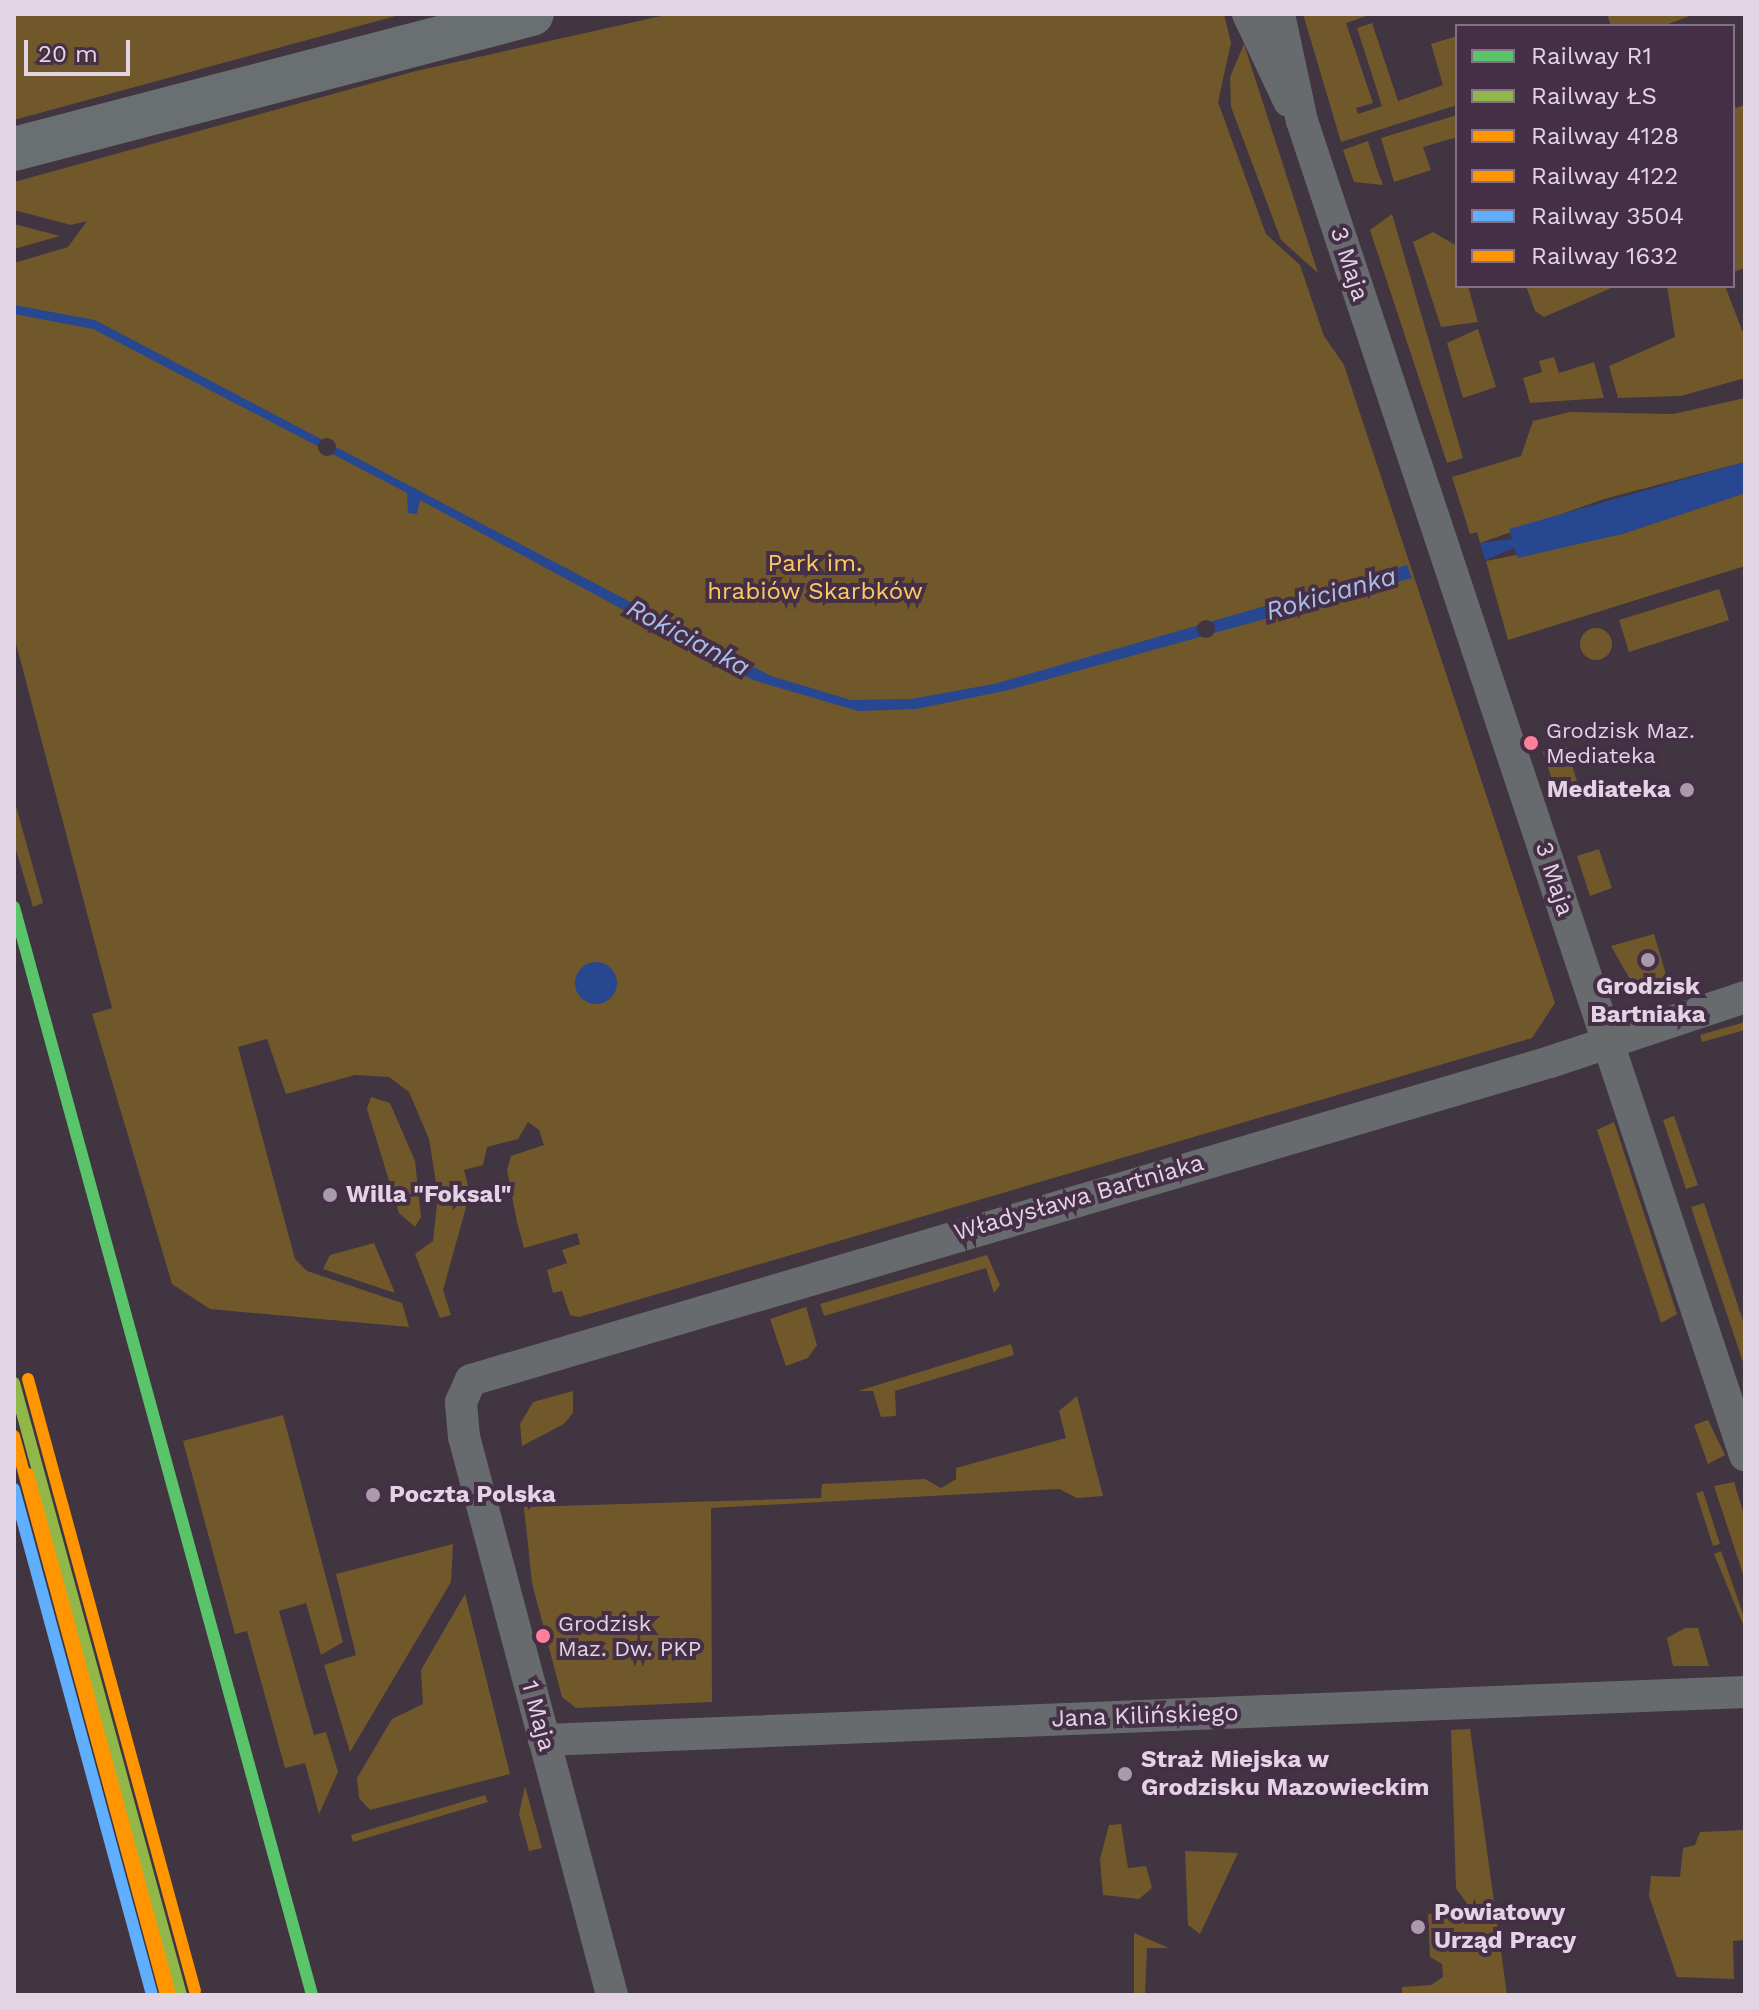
<!DOCTYPE html>
<meta charset="utf-8">
<style>
body{margin:0}
#map{position:relative;width:1759px;height:2009px;overflow:hidden;background:#403541;font-family:"Work Sans",sans-serif}
div>[style]{position:absolute}
[style*='--x']{left:calc(var(--x)*1px);top:calc(var(--y)*1px);width:calc(var(--w)*1px);rotate:calc(var(--a)*1deg)}
.green>*{inset:0;background:#70582b}
.round{border-radius:50%}
.water>*{inset:0;background:#284791}
.pier>*{inset:0;background:#403541}
.street>*{height:32px;margin:-16px;padding:0 16px;transform-origin:16px;border-radius:16px;background:#676b6e}
.secondary>*{height:44px;margin:-22px;padding:0 22px;transform-origin:22px;border-radius:22px;background:#6a7072}
.rail-1>*{height:12px;margin:-6px;padding:0 6px;transform-origin:6px;border-radius:6px;background:#59c46a}
.rail-2>*{height:12px;margin:-6px;padding:0 6px;transform-origin:6px;border-radius:6px;background:#91b749}
.rail-3>*{height:12px;margin:-6px;padding:0 6px;transform-origin:6px;border-radius:6px;background:#ff9500}
.rail-4>*{height:12px;margin:-6px;padding:0 6px;transform-origin:6px;border-radius:6px;background:#ff9500}
.rail-5>*{height:12px;margin:-6px;padding:0 6px;transform-origin:6px;border-radius:6px;background:#60afff}
.rail-6>*{height:12px;margin:-6px;padding:0 6px;transform-origin:6px;border-radius:6px;background:#ff9500}
.dots>*{width:22px;height:22px;translate:-50% -50%;box-sizing:border-box;border:4px solid #452f47;border-radius:50%}
span{translate:-50% -50%;white-space:nowrap;text-align:center;line-height:1.15;-webkit-text-stroke:8px #452f47;paint-order:stroke}
.bus-label{font-size:22px;color:#e2d4e3}
.left{translate:0 -50%;text-align:left}
.street-label{font-size:24px;color:#e2d4e3}
.park-label{font-size:24px;color:#fcca61}
.poi-label{font-size:24px;color:#e2d4e3;font-weight:700}
.right{translate:-100% -50%;text-align:right}
.water-label{font-size:26px;color:#a9bfeb;font-style:italic}
.frame{position:absolute;inset:0;border:16px solid #e2d4e3;pointer-events:none}
.legend{position:absolute;left:1455px;top:24px;width:280px;height:264px;box-sizing:border-box;background:#452f47;border:2px solid #847185;margin:0;padding:10px 14px;list-style:none;font-size:24px;color:#e2d4e3}
.legend li{display:flex;align-items:center;gap:16px;height:40px}
.legend b{width:40px;border:2px solid #847185}
.scale{position:absolute;left:24px;top:40px;width:106px;height:36px;box-sizing:border-box;border:4px solid #e2d4e3;border-top:0;padding-left:10px;font-size:24px;line-height:28px;white-space:nowrap;color:#e2d4e3;-webkit-text-stroke:6px #452f47;paint-order:stroke}
</style>
<div id="map">
<div class="green">
<div style="clip-path:polygon(14px 14px,403px 14px,14px 120px)"></div>
<div style="clip-path:polygon(670px 14px,1224px 14px,1231px 43px,1218px 102px,1266px 234px,1300px 265px,1324px 336px,1344px 365px,1555px 1003px,1532px 1038px,579px 1317px,570px 1315px,562px 1291px,553px 1293px,547px 1270px,567px 1263px,562px 1250px,580px 1244px,577px 1233px,524px 1248px,517px 1222px,507px 1170px,511px 1156px,544px 1145px,539px 1130px,528px 1122px,518px 1139px,487px 1147px,483px 1165px,464px 1170px,470px 1193px,443px 1290px,451px 1315px,440px 1318px,415px 1254px,433px 1241px,438px 1195px,429px 1139px,409px 1092px,389px 1077px,355px 1075px,286px 1094px,267px 1039px,238px 1047px,295px 1259px,307px 1271px,402px 1303px,409px 1327px,210px 1309px,172px 1284px,92px 1014px,112px 1008px,14px 636px,14px 263px,68px 247px,87px 221px,71px 225px,14px 210px,14px 182px,416px 71px)"></div>
<div style="clip-path:polygon(1303px 14px,1372px 14px,1346px 23px,1373px 103px,1356px 108px,1358px 114px,1382px 106px,1357px 28px,1372px 23px,1398px 101px,1443px 85px,1431px 44px,1457px 36px,1457px 105px,1341px 142px)"></div>
<div style="clip-path:polygon(1607px 14px,1695px 14px,1663px 26px,1611px 26px)"></div>
<div style="clip-path:polygon(1244px 44px,1253px 72px,1318px 273px,1281px 240px,1231px 107px,1230px 77px)"></div>
<div style="clip-path:polygon(1733px 100px,1736px 108px,1745px 105px,1745px 268px,1733px 272px)"></div>
<div style="clip-path:polygon(1457px 115px,1457px 137px,1423px 147px,1431px 170px,1394px 182px,1381px 138px)"></div>
<div style="clip-path:polygon(1368px 141px,1378px 172px,1383px 185px,1354px 182px,1343px 150px)"></div>
<div style="clip-path:polygon(1392px 214px,1463px 458px,1447px 463px,1370px 230px)"></div>
<div style="clip-path:polygon(14px 224px,60px 236px,14px 249px)"></div>
<div style="clip-path:polygon(1433px 232px,1455px 245px,1457px 286px,1468px 286px,1478px 322px,1441px 327px,1413px 242px)"></div>
<div style="clip-path:polygon(1526px 286px,1616px 286px,1544px 317px,1535px 311px)"></div>
<div style="clip-path:polygon(1667px 286px,1725px 286px,1745px 338px,1745px 378px,1681px 396px,1618px 398px,1609px 366px,1675px 337px)"></div>
<div style="clip-path:polygon(1478px 329px,1496px 387px,1463px 398px,1447px 343px)"></div>
<div style="clip-path:polygon(1554px 357px,1559px 373px,1594px 362px,1604px 398px,1530px 403px,1523px 378px,1542px 372px,1539px 361px)"></div>
<div style="clip-path:polygon(1745px 398px,1745px 462px,1604px 499px,1480px 543px,1477px 532px,1470px 534px,1452px 477px,1521px 456px,1533px 421px,1570px 412px,1673px 414px)"></div>
<div style="clip-path:polygon(1745px 493px,1745px 566px,1508px 640px,1486px 561px,1622px 534px)"></div>
<div style="clip-path:polygon(1719px 589px,1729px 620px,1629px 652px,1619px 620px)"></div>
<div class="round" style="left:1580px;top:628px;width:32px;height:32px"></div>
<div style="clip-path:polygon(1566px 745px,1579px 788px,1557px 795px,1543px 752px)"></div>
<div style="clip-path:polygon(14px 799px,43px 903px,33px 907px,14px 843px)"></div>
<div style="clip-path:polygon(1599px 849px,1612px 888px,1590px 896px,1577px 856px)"></div>
<div style="clip-path:polygon(1654px 934px,1670px 988px,1631px 981px,1611px 946px)"></div>
<div style="clip-path:polygon(1745px 1022px,1745px 1030px,1702px 1042px,1700px 1035px)"></div>
<div style="clip-path:polygon(371px 1097px,390px 1103px,415px 1161px,421px 1217px,415px 1227px,399px 1213px,367px 1109px)"></div>
<div style="clip-path:polygon(1674px 1116px,1698px 1185px,1686px 1189px,1663px 1120px)"></div>
<div style="clip-path:polygon(1614px 1122px,1677px 1314px,1661px 1323px,1597px 1130px)"></div>
<div style="clip-path:polygon(1704px 1203px,1745px 1327px,1745px 1368px,1691px 1207px)"></div>
<div style="clip-path:polygon(374px 1243px,395px 1293px,323px 1269px,330px 1255px)"></div>
<div style="clip-path:polygon(987px 1255px,1000px 1285px,994px 1293px,986px 1268px,824px 1316px,820px 1304px)"></div>
<div style="clip-path:polygon(806px 1307px,817px 1345px,808px 1358px,786px 1366px,770px 1319px)"></div>
<div style="clip-path:polygon(1011px 1344px,1014px 1355px,895px 1391px,896px 1416px,881px 1417px,873px 1391px,858px 1391px)"></div>
<div style="clip-path:polygon(573px 1391px,573px 1413px,564px 1424px,522px 1446px,520px 1424px,533px 1402px)"></div>
<div style="clip-path:polygon(1077px 1396px,1103px 1496px,1077px 1498px,1059px 1489px,711px 1508px,712px 1702px,576px 1708px,562px 1697px,532px 1583px,524px 1507px,821px 1498px,822px 1484px,925px 1479px,941px 1488px,956px 1479px,956px 1468px,1066px 1438px,1059px 1411px)"></div>
<div style="clip-path:polygon(283px 1415px,343px 1642px,321px 1655px,306px 1603px,279px 1611px,314px 1735px,326px 1732px,338px 1772px,319px 1814px,305px 1763px,285px 1768px,247px 1631px,235px 1634px,183px 1441px)"></div>
<div style="clip-path:polygon(1708px 1420px,1725px 1455px,1708px 1464px,1694px 1425px)"></div>
<div style="clip-path:polygon(1734px 1482px,1745px 1518px,1745px 1580px,1714px 1486px)"></div>
<div style="clip-path:polygon(1703px 1491px,1720px 1544px,1713px 1546px,1696px 1493px)"></div>
<div style="clip-path:polygon(453px 1544px,451px 1582px,350px 1752px,324px 1665px,356px 1655px,336px 1574px)"></div>
<div style="clip-path:polygon(1721px 1551px,1745px 1620px,1745px 1629px,1714px 1554px)"></div>
<div style="clip-path:polygon(465px 1594px,510px 1774px,370px 1810px,359px 1798px,357px 1778px,392px 1719px,423px 1704px,421px 1670px)"></div>
<div style="clip-path:polygon(1685px 1628px,1698px 1628px,1709px 1666px,1673px 1666px,1667px 1638px)"></div>
<div style="clip-path:polygon(1470px 1729px,1507px 1995px,1402px 1995px,1402px 1987px,1431px 1985px,1443px 1977px,1442px 1964px,1430px 1957px,1428px 1914px,1458px 1916px,1468px 1905px,1456px 1888px,1451px 1730px)"></div>
<div style="clip-path:polygon(525px 1786px,542px 1848px,529px 1851px,519px 1814px)"></div>
<div style="clip-path:polygon(485px 1795px,488px 1802px,353px 1842px,351px 1835px)"></div>
<div style="clip-path:polygon(1121px 1824px,1128px 1868px,1146px 1866px,1152px 1888px,1139px 1899px,1103px 1895px,1100px 1859px,1109px 1825px)"></div>
<div style="clip-path:polygon(1745px 1830px,1745px 1940px,1733px 1941px,1734px 1979px,1677px 1977px,1649px 1896px,1651px 1876px,1680px 1877px,1683px 1848px,1695px 1845px,1700px 1832px)"></div>
<div style="clip-path:polygon(1185px 1851px,1238px 1853px,1200px 1934px,1188px 1925px)"></div>
<div style="clip-path:polygon(1134px 1933px,1169px 1948px,1147px 1948px,1145px 1995px,1134px 1995px)"></div>
</div>
<div class="water">
<div style="clip-path:polygon(14px 305px,95px 320px,771px 676px,851px 700px,911px 699px,994px 684px,1407px 565px,1412px 578px,1009px 690px,916px 709px,858px 711px,753px 680px,420px 500px,417px 514px,408px 513px,407px 493px,93px 329px,14px 314px)"></div>
<div style="clip-path:polygon(1745px 462px,1745px 493px,1622px 534px,1518px 558px,1514px 548px,1485px 560px,1480px 543px,1512px 539px,1509px 529px)"></div>
<div class="round" style="left:575px;top:962px;width:42px;height:42px"></div>
</div>
<div class="pier">
<div class="round" style="left:318px;top:438px;width:18px;height:18px"></div>
<div class="round" style="left:1197px;top:620px;width:18px;height:18px"></div>
</div>
<div class="street">
<div style="--x:1248;--y:14;--w:96;--a:64.8"></div>
<div style="--x:1279;--y:14;--w:109;--a:77.9"></div>
<div style="--x:1302;--y:121;--w:1406;--a:71.63"></div>
<div style="--x:544;--y:1740;--w:1202;--a:-2.29"></div>
<div style="--x:612;--y:1995;--w:577;--a:-104.85"></div>
<div style="--x:464;--y:1437;--w:35;--a:-95"></div>
<div style="--x:461;--y:1402;--w:24;--a:-66"></div>
<div style="--x:471;--y:1380;--w:1125;--a:-16.42"></div>
<div style="--x:1550;--y:1062;--w:206;--a:-18.4"></div>
</div>
<div class="secondary">
<div style="--x:14;--y:149;--w:535;--a:-14.61"></div>
</div>
<div class="rail-1">
<div style="--x:14;--y:907;--w:1128;--a:74.68"></div>
</div>
<div class="rail-2">
<div style="--x:14;--y:1383;--w:634;--a:74.74"></div>
</div>
<div class="rail-3">
<div style="--x:14;--y:1436;--w:579;--a:74.79"></div>
</div>
<div class="rail-4">
<div style="--x:28;--y:1379;--w:634;--a:74.74"></div>
</div>
<div class="rail-5">
<div style="--x:14;--y:1489;--w:524;--a:74.74"></div>
</div>
<div class="rail-6">
<div style="--x:28;--y:1474;--w:536;--a:74.74"></div>
</div>
<div class="dots">
<div style="left:1531px;top:743px;background:#ff8098"></div>
<div style="left:1687px;top:790px;background:#a99caa"></div>
<div style="left:1648px;top:960px;background:#a99caa"></div>
<div style="left:330px;top:1195px;background:#a99caa"></div>
<div style="left:373px;top:1495px;background:#a99caa"></div>
<div style="left:543px;top:1636px;background:#ff8098"></div>
<div style="left:1125px;top:1774px;background:#a99caa"></div>
<div style="left:1418px;top:1927px;background:#a99caa"></div>
</div>
<div class="bus-label">
<span class="left" style="left:1546px;top:743px">Grodzisk Maz.<br>Mediateka</span>
<span class="left" style="left:558px;top:1636px">Grodzisk<br>Maz. Dw. PKP</span>
</div>
<div class="street-label">
<span style="left:1349px;top:264px;rotate:72deg">3 Maja</span>
<span style="left:1554px;top:879px;rotate:72deg">3 Maja</span>
<span style="left:1079px;top:1198px;rotate:-16deg">Władysława Bartniaka</span>
<span style="left:538px;top:1716px;rotate:75deg">1 Maja</span>
<span style="left:1145px;top:1716px;rotate:-2deg">Jana Kilińskiego</span>
</div>
<div class="park-label">
<span style="left:815px;top:578px">Park im.<br>hrabiów Skarbków</span>
</div>
<div class="poi-label">
<span class="right" style="left:1671px;top:790px">Mediateka</span>
<span style="left:1648px;top:1001px">Grodzisk<br>Bartniaka</span>
<span class="left" style="left:346px;top:1195px">Willa "Foksal"</span>
<span class="left" style="left:389px;top:1495px">Poczta Polska</span>
<span class="left" style="left:1141px;top:1774px">Straż Miejska w<br>Grodzisku Mazowieckim</span>
<span class="left" style="left:1434px;top:1927px">Powiatowy<br>Urząd Pracy</span>
</div>
<div class="water-label">
<span style="left:1331px;top:594px;rotate:-16deg">Rokicianka</span>
<span style="left:688px;top:638px;rotate:28deg">Rokicianka</span>
</div>
<div class="frame"></div>
<ul class="legend">
<li><b style="height:10px;background:#59c46a"></b>Railway R1</li>
<li><b style="height:10px;background:#91b749"></b>Railway ŁS</li>
<li><b style="height:10px;background:#ff9500"></b>Railway 4128</li>
<li><b style="height:10px;background:#ff9500"></b>Railway 4122</li>
<li><b style="height:10px;background:#60afff"></b>Railway 3504</li>
<li><b style="height:10px;background:#ff9500"></b>Railway 1632</li>
</ul>
<div class="scale">20 m</div>
</div>
